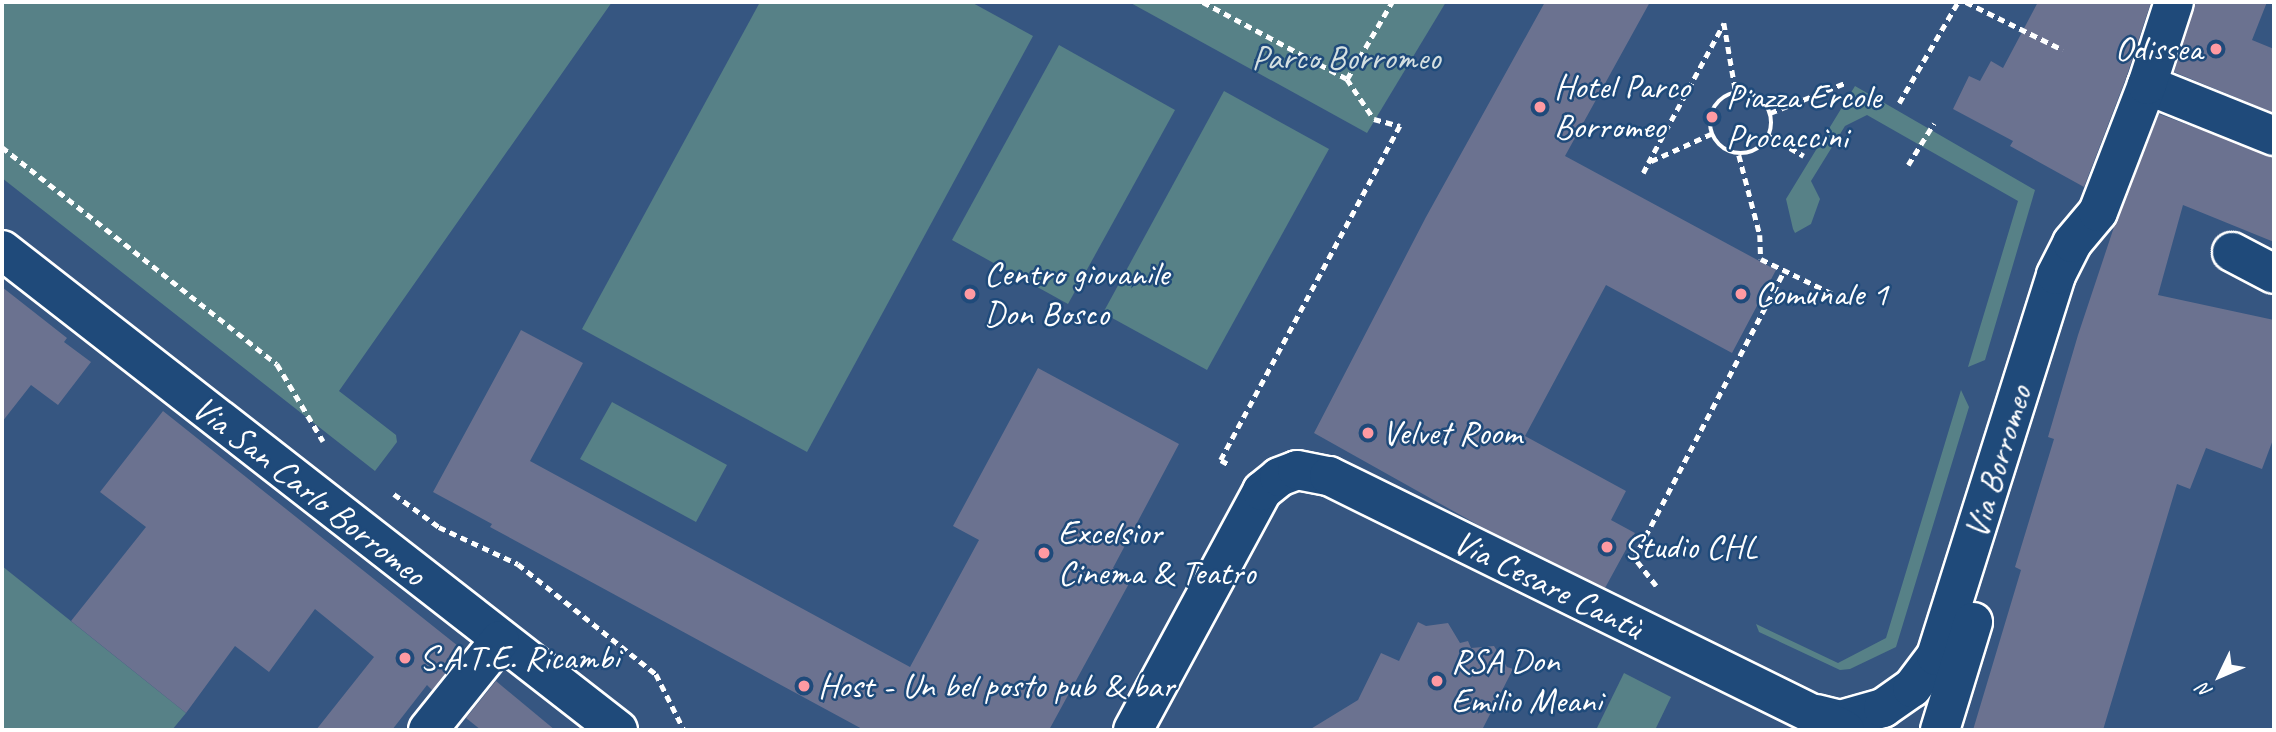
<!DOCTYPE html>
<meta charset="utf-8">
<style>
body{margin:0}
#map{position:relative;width:2276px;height:732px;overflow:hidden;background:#365681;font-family:Caveat,sans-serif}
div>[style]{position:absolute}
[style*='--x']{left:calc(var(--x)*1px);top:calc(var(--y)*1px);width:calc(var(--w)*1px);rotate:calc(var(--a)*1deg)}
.green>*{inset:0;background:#578187}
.building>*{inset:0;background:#6b7290}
.path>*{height:4.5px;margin-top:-2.25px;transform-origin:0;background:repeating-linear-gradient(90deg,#fff 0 7px,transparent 0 12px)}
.path>.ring{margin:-2.25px;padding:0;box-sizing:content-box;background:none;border:4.5px solid #fff;border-radius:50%}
.roads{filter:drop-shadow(2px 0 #fff) drop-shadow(-2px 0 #fff) drop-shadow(0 2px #fff) drop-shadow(0 -2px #fff)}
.minor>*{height:38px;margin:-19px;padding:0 19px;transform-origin:19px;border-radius:19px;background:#1f4a7a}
.dots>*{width:19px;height:19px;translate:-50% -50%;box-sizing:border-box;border:4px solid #1f4a7a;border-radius:50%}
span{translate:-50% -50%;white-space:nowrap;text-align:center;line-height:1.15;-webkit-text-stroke:5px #1f4a7a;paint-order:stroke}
.poi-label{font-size:35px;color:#fff}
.right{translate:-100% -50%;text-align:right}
.left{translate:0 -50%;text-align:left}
.park-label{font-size:35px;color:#d5e0e1}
.street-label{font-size:35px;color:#fff}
.frame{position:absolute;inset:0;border:4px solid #fff;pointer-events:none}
.north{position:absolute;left:2185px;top:641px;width:70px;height:70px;-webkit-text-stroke:5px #1f4a7a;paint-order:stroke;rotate:226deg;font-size:19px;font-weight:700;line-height:28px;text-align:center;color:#fff}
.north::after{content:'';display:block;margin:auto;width:24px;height:32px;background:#fff;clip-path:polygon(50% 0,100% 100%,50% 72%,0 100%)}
</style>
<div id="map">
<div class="green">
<div style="clip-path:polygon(2px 2px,612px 2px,339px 391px,396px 435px,397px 442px,375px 471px,2px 178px)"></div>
<div style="clip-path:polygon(760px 2px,971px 2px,1033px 36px,807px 452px,582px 329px)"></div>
<div style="clip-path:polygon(1129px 2px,1446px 2px,1367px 133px)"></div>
<div style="clip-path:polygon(1059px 45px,1175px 110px,1068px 304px,952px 240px)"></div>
<div style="clip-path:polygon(1855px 86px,2035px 190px,1985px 360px,1968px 367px,2018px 201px,1867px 115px,1845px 126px,1811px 181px,1820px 199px,1811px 224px,1795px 233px,1793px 229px,1786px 199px)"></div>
<div style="clip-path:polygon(1224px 91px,1329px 149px,1207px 370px,1103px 313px)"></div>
<div style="clip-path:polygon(1961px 390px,1969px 407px,1896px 647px,1850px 669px,1840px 670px,1759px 632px,1756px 624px,1838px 663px,1886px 638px)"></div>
<div style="clip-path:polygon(612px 402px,727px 465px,696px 522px,580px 459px)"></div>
<div style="clip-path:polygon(2px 566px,186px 713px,172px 730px,2px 730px)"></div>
<div style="clip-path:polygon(1624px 673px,1671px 697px,1655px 730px,1596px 730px)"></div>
</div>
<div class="building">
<div style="clip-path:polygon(1545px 2px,1650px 2px,1565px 156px,1776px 270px,1732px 353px,1606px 285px,1525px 436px,1626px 491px,1611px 520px,1635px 533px,1605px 588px,1480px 526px,1314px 433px,1426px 217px)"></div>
<div style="clip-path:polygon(2038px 2px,2151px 2px,2126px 78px,2084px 187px,2010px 146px,2013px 141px,1953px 109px,1969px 76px,1980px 81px,1991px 61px,2003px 68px)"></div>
<div style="clip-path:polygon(2195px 2px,2267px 2px,2252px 40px,2274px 49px,2274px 113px,2174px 72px)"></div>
<div style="clip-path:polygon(2159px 114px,2274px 157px,2274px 242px,2183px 205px,2158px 295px,2274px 320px,2274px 437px,2262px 469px,2206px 448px,2190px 489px,2177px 484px,2103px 730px,1973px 730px,2021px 570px,2015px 567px,2054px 439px,2048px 437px,2078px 335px,2114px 227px)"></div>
<div style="clip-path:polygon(2px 287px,67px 338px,64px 342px,91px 362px,58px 405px,31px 385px,2px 422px)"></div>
<div style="clip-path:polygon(521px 330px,583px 363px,530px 461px,910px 667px,979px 540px,953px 526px,1038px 368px,1179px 444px,1113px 568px,1132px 578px,1049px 730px,864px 730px,490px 527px,492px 524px,433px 492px)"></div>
<div style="clip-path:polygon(163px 411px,458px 646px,457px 648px,462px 653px,432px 690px,427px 685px,392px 730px,316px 730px,374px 657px,315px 609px,269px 672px,235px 646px,186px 713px,71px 621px,146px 527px,100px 492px)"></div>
<div style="clip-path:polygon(1418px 622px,1426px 626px,1448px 623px,1460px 643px,1468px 641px,1471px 648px,1494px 646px,1507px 667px,1513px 669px,1482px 730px,1309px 730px,1358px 700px,1381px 653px,1399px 661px)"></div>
<div style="clip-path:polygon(496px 681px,555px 730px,481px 730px,466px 718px)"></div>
</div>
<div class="path">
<div style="--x:1203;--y:2;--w:163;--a:28.1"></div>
<div style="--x:1347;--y:79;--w:48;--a:56"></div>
<div style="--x:1374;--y:119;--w:27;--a:15"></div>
<div style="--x:1400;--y:126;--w:379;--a:118.2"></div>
<div style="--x:1221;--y:460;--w:8;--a:30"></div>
<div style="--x:1966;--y:2;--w:108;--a:26.3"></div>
<div style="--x:1347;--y:79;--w:89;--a:-59.7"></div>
<div class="ring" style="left:1710px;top:92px;width:57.5px;height:57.5px"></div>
<div style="--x:1899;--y:103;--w:117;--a:-59.7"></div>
<div style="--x:1770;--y:113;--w:81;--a:-21.8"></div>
<div style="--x:1712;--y:134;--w:70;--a:155.6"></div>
<div style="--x:1648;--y:163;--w:159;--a:-61.5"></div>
<div style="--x:1724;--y:23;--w:71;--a:80.3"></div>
<div style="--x:1769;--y:136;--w:40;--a:29.7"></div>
<div style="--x:2;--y:147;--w:350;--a:38.3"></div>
<div style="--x:277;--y:364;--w:90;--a:59.1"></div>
<div style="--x:1739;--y:155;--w:83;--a:75.3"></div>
<div style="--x:1760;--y:235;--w:24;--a:88"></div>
<div style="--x:1761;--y:259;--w:87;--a:26"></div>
<div style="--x:1908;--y:165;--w:49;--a:-58.2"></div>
<div style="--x:1643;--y:173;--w:11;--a:-63"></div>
<div style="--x:394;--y:494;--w:56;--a:36.3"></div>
<div style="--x:439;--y:527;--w:87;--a:25.1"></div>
<div style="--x:518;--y:564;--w:176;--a:38.6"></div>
<div style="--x:656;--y:674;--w:63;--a:63.4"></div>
<div style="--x:1656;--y:586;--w:36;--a:-128"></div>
<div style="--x:1634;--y:558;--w:324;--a:-62.4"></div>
</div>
<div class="roads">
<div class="minor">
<div style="--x:2147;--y:85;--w:137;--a:21.9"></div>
<div style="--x:2;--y:250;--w:781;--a:37.93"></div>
<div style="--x:2232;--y:252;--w:47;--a:27.6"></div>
<div style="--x:1816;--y:714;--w:25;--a:14"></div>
<div style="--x:1840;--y:720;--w:45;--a:-15.6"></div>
<div style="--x:1883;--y:708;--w:35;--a:-35"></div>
<div style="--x:1912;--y:688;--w:40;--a:-53"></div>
<div style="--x:1936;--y:656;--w:399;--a:-72.5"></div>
<div style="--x:2056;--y:275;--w:36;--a:-63"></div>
<div style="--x:2072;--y:243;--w:40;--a:-50"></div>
<div style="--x:2098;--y:212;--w:136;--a:-68.9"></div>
<div style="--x:2147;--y:85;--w:87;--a:-72"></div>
<div style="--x:428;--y:730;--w:115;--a:-51.3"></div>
<div style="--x:1133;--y:730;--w:272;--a:-61.6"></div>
<div style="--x:1262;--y:491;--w:22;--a:-39"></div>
<div style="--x:1279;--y:477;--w:19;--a:-21"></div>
<div style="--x:1297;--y:470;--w:33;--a:11"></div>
<div style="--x:1329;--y:476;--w:575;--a:26.21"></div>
<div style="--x:1940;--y:730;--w:113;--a:-73"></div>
</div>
</div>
<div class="dots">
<div style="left:2216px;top:49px;background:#ff9aa2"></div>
<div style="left:1540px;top:107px;background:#ff9aa2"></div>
<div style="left:1712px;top:117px;background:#ff9aa2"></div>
<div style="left:970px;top:294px;background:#ff9aa2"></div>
<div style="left:1741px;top:294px;background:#ff9aa2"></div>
<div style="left:1368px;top:433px;background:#ff9aa2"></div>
<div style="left:1607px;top:547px;background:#ff9aa2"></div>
<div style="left:1044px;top:553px;background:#ff9aa2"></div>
<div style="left:405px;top:658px;background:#ff9aa2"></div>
<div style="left:1437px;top:681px;background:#ff9aa2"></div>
<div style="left:804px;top:686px;background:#ff9aa2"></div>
</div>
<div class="poi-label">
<span class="right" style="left:2202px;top:49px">Odissea</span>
<span class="left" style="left:1554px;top:107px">Hotel Parco<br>Borromeo</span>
<span class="left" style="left:1726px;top:117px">Piazza Ercole<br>Procaccini</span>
<span class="left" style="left:984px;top:294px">Centro giovanile<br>Don Bosco</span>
<span class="left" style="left:1755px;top:294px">Comunale 1</span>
<span class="left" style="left:1382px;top:433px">Velvet Room</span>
<span class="left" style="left:1058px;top:553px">Excelsior<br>Cinema &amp; Teatro</span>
<span class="left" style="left:1623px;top:547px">Studio CHL</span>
<span class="left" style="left:419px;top:658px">S.A.T.E. Ricambi</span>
<span class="left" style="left:1451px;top:681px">RSA Don<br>Emilio Meani</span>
<span class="left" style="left:818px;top:686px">Host - Un bel posto pub &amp; bar</span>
</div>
<div class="park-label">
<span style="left:1346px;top:58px">Parco Borromeo</span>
</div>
<div class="street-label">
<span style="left:1998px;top:462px;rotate:-73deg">Via Borromeo</span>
<span style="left:309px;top:491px;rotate:38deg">Via San Carlo Borromeo</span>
<span style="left:1548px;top:585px;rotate:26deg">Via Cesare Cantù</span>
</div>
<div class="frame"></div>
<div class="north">N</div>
</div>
